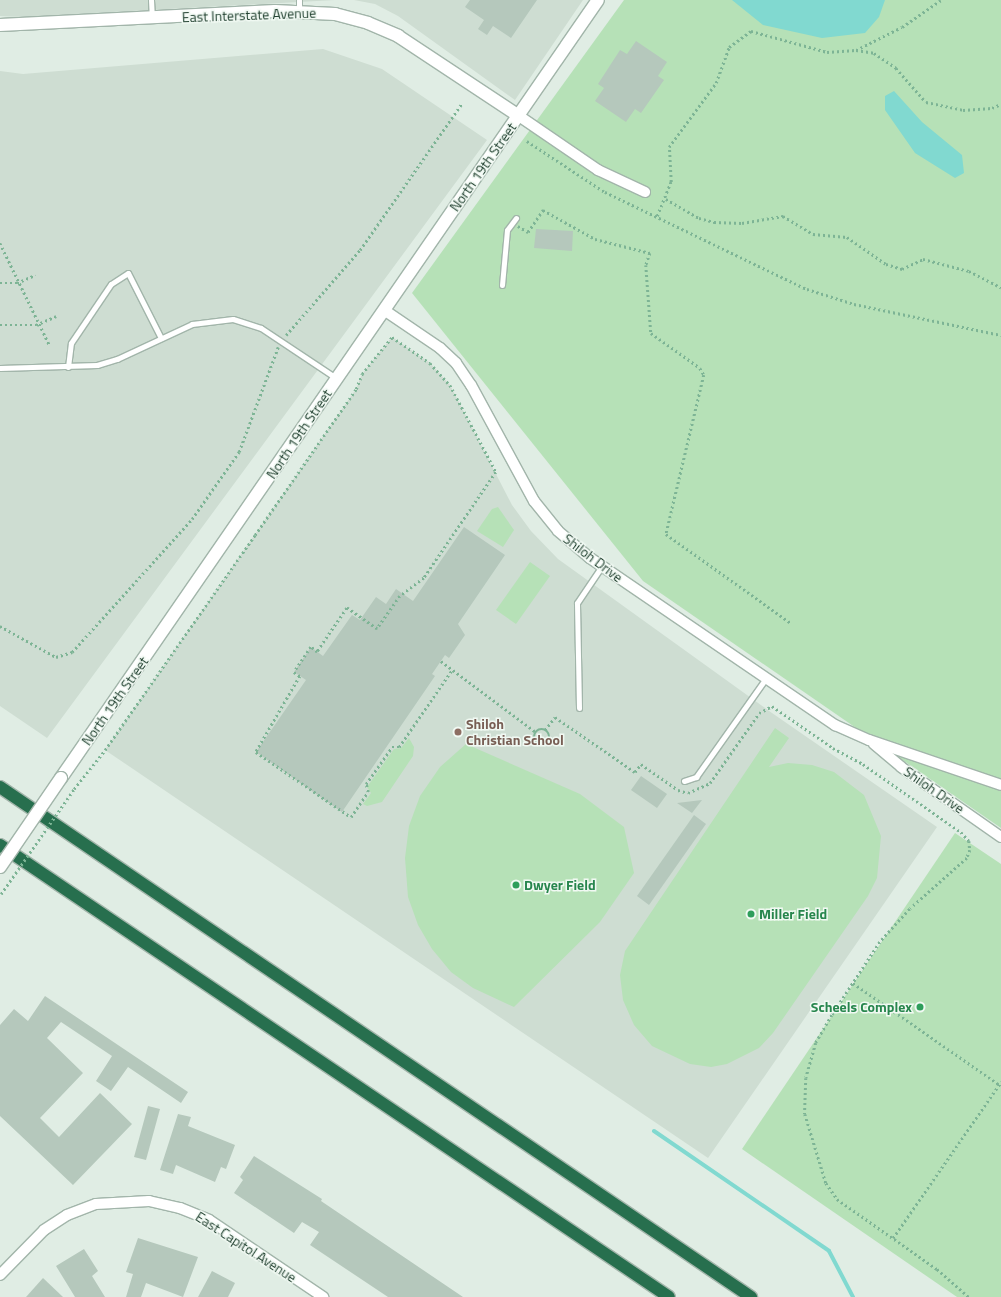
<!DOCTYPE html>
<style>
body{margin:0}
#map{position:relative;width:1001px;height:1297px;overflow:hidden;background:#e0ede4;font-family:"Titillium Web",sans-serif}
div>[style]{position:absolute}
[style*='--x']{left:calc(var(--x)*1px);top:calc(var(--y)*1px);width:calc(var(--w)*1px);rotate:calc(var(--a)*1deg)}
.built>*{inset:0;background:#ceddd2}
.green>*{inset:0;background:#b6e1b7}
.water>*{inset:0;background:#81d9d0}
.stream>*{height:4px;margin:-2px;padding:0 2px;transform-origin:2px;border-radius:2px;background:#81d9d0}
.building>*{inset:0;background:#b5c8bc}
.path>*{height:2.5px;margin-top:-1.25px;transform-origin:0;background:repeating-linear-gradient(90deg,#7db495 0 2px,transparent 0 5px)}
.path>.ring{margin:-1.25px;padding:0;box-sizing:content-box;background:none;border:2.5px solid #7db495;border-radius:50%}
.roads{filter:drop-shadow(1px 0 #a2b5aa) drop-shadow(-1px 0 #a2b5aa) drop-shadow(0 1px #a2b5aa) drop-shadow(0 -1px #a2b5aa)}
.service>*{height:5px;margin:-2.5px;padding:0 2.5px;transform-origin:2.5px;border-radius:2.5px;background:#fff}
.minor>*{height:10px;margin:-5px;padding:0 5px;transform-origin:5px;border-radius:5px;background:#fff}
.tertiary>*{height:12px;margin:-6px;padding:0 6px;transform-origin:6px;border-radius:6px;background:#fff}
.motorway>*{height:12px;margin:-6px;padding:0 6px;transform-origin:6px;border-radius:6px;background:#276f4e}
.path-bridge>*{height:2.5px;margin-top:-1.25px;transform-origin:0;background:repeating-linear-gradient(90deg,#7db495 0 2px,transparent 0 5px)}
.bridges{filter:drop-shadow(1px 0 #a2b5aa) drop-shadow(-1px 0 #a2b5aa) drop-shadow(0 1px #a2b5aa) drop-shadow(0 -1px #a2b5aa)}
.tertiary-bridge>*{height:12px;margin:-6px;padding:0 6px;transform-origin:6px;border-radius:6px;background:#fff}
.dots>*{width:11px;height:11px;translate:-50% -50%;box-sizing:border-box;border:2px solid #f1f9f3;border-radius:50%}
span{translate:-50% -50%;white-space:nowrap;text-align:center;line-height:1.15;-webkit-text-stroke:3px #f1f9f3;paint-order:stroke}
.street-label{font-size:14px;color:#1f3f2e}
.education-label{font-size:14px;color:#785e54;font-weight:700}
.left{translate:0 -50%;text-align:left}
.leisure-label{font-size:14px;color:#27864d;font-weight:700}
.right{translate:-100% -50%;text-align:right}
</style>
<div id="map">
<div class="built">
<div style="clip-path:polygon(0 0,335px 0,21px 17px,0 16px)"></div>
<div style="clip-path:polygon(354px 0,583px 0,515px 100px,398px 16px,375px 4px)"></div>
<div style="clip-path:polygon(323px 49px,382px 69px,487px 140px,47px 738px,0 706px,0 71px,23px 74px)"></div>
<div style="clip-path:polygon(392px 337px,430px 363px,450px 385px,512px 505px,531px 531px,558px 559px,772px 713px,937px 827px,708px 1158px,105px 750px,356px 389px,362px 374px)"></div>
</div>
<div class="green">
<div style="clip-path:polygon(624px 0,1001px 0,1001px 828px,643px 581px,412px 293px)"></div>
<div style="clip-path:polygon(498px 507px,514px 530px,503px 547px,477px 531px,492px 509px)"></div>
<div style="clip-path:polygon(530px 562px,550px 576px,516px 624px,496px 610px)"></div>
<div style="clip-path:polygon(775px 728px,789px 738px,769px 767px,788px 763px,812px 765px,834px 772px,864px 795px,881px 836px,877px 878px,868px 896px,773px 1033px,759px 1048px,727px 1064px,711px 1067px,690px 1064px,652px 1046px,634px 1025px,623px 1000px,620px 975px,625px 951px)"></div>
<div style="clip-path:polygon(409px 738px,414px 747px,413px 756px,382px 802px,367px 806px,363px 804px,371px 793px,367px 787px,394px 749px,401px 748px)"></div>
<div style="clip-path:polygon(466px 744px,580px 794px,624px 827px,634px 873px,600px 922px,514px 1007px,473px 988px,451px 972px,432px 949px,418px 925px,408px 897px,405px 858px,409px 826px,420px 796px,440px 767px)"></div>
<div style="clip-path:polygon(955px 833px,1001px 864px,1001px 1297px,957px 1297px,742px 1149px)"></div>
</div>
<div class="water">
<div style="clip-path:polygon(732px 0,885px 0,879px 17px,865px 33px,822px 38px,763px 25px)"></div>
<div style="clip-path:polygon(894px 91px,922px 122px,962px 155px,964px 173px,955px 178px,915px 153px,885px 110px,885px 96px)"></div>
</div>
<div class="stream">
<div style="--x:654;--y:1131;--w:212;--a:34.4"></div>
<div style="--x:829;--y:1251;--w:52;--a:62.4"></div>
</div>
<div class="building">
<div style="clip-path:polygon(470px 0,537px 0,511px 38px,493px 26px,487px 35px,478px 29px,484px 20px,465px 7px)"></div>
<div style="clip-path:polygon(636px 41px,667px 62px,658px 76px,664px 80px,641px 113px,635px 109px,626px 122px,595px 101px,604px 88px,598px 84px,620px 50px,627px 54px)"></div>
<div style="clip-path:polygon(536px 229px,573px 231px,572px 251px,534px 248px)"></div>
<div style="clip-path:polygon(464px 527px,505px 555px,458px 624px,465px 635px,449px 658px,445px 655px,432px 674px,435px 676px,342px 812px,256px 752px,306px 680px,294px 672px,311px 647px,323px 656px,352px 615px,360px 620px,376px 597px,386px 604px,396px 589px,413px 601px)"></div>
<div style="clip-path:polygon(641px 776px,667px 794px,657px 808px,631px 790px)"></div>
<div style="clip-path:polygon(702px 800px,692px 813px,677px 803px)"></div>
<div style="clip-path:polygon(694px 815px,706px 824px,649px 905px,637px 896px)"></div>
<div style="clip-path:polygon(45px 996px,188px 1092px,181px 1103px,128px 1067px,111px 1091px,96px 1081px,112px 1056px,61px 1022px,47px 1038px,83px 1073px,40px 1118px,59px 1137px,100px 1093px,132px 1124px,73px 1185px,0 1116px,0 1025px,14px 1009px,28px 1021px)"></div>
<div style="clip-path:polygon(148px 1106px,160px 1109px,146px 1160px,134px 1157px)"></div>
<div style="clip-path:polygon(178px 1114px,191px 1117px,188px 1126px,235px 1145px,226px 1169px,221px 1167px,215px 1182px,176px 1165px,173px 1174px,160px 1170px)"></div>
<div style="clip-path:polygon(254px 1156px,322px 1199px,321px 1201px,463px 1297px,388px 1297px,310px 1245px,319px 1232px,302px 1222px,294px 1233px,234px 1193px,243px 1180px,240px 1177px)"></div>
<div style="clip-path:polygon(138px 1238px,198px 1257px,183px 1297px,146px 1283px,141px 1297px,126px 1297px,133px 1274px,126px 1272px)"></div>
<div style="clip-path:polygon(84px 1249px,98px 1271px,92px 1276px,105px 1297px,75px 1297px,56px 1266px)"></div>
<div style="clip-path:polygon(212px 1271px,235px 1283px,228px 1297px,198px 1297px)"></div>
<div style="clip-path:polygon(43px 1278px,63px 1297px,26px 1297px)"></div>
</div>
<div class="path">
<div style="--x:856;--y:50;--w:51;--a:-26.6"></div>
<div style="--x:902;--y:27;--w:47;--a:-34.7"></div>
<div style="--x:527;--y:141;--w:93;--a:33.2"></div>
<div style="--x:605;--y:192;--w:224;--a:25.7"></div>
<div style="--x:807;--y:289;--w:49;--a:17.7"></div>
<div style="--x:854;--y:304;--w:150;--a:11.9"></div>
<div style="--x:666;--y:199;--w:38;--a:30"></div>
<div style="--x:699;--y:218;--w:16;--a:15"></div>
<div style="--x:714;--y:222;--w:28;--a:2"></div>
<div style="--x:742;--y:223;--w:42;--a:-9.7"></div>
<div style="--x:783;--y:216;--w:35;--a:31"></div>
<div style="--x:813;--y:234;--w:34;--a:5"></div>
<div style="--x:847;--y:237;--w:47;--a:34.7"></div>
<div style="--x:886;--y:264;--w:17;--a:17"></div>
<div style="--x:902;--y:269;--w:23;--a:-25"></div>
<div style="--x:923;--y:259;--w:48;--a:14.6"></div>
<div style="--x:969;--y:271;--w:36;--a:27"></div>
<div style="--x:657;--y:216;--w:37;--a:-68"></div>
<div style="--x:671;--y:182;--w:35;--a:-93"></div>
<div style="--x:669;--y:147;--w:79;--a:-53.7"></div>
<div style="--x:716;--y:83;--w:38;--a:-70"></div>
<div style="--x:729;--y:47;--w:27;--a:-36"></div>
<div style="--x:751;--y:31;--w:79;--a:15.4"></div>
<div style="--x:827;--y:52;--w:29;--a:-4"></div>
<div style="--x:856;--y:50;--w:18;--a:9"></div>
<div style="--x:874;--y:53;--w:27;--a:34"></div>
<div style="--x:896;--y:68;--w:45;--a:48.6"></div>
<div style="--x:926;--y:102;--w:38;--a:12"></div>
<div style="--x:963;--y:110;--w:29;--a:-4"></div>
<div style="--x:992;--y:108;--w:10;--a:-24"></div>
<div style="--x:518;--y:226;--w:12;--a:31"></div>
<div style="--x:528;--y:232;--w:27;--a:-56"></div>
<div style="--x:543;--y:210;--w:60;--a:29.1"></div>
<div style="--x:595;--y:239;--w:57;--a:14.3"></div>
<div style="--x:650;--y:253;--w:13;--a:108"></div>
<div style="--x:646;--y:265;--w:68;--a:85.8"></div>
<div style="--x:651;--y:333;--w:60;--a:35.5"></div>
<div style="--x:700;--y:368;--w:8;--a:60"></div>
<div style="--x:704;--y:375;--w:163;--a:103.4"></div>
<div style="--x:666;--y:534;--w:153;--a:35.5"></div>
<div style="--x:0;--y:243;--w:114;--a:64.1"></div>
<div style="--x:0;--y:283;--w:17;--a:0"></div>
<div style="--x:17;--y:283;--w:20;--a:-24"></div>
<div style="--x:0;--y:325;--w:36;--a:0"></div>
<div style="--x:36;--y:325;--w:22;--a:-24"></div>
<div style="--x:286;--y:335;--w:113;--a:-49"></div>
<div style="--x:360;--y:250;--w:179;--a:-55.2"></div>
<div style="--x:0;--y:626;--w:64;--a:29"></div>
<div style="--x:56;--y:657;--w:17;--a:-17"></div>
<div style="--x:72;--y:652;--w:179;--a:-47.9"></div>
<div style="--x:192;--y:519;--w:82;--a:-55"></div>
<div style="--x:239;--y:452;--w:112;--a:-69.6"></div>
<div style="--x:441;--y:661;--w:119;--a:36.8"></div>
<div class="ring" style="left:534px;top:729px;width:13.5px;height:13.5px"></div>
<div style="--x:545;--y:730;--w:16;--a:-52"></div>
<div style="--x:555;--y:717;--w:97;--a:34.5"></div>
<div style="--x:635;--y:772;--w:10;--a:-53"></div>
<div style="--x:641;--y:764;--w:45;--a:35.1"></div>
<div style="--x:678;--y:790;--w:10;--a:17"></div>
<div style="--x:688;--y:793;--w:24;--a:-24"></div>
<div style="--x:710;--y:783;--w:85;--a:-55"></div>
<div style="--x:759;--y:713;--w:15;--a:-28"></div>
<div style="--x:772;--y:706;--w:74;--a:34.5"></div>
<div style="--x:833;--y:748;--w:34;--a:28"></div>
<div style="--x:863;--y:764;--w:119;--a:34.8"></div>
<div style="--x:961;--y:832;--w:12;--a:48"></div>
<div style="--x:969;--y:841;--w:9;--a:84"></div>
<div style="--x:970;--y:850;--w:9;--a:111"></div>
<div style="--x:967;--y:858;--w:76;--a:138.2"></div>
<div style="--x:910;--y:909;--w:45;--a:132.3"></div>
<div style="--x:880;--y:942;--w:87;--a:123.3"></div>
<div style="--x:832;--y:1015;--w:32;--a:120"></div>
<div style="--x:816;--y:1043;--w:36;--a:106"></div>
<div style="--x:806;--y:1078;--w:36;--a:92"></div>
<div style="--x:805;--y:1114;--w:72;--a:73.1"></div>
<div style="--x:826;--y:1183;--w:19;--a:55"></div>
<div style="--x:837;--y:1199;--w:122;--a:35"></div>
<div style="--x:937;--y:1269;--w:43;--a:41.2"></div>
<div style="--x:74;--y:789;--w:50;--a:-51.5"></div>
<div style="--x:105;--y:750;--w:262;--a:-55.1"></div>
<div style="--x:255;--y:535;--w:178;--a:-55.3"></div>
<div style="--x:356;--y:389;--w:16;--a:-68"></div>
<div style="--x:362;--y:374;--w:48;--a:-51"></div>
<div style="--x:392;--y:337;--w:46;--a:34.4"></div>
<div style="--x:430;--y:363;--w:30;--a:48"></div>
<div style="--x:450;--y:385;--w:98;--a:62.1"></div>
<div style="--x:496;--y:472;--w:128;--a:124.2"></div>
<div style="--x:424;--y:578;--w:30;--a:143"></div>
<div style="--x:400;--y:596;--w:40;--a:124.9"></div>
<div style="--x:377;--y:629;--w:37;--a:-145"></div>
<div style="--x:347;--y:608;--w:53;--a:124.3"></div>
<div style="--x:317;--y:652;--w:8;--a:-140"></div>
<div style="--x:311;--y:647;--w:30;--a:124"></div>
<div style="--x:294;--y:672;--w:7;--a:34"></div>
<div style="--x:300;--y:676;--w:88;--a:120.1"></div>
<div style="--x:256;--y:752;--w:115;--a:34.4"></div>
<div style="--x:351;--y:817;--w:30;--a:-56"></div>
<div style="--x:368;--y:792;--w:8;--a:-104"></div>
<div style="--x:366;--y:784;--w:45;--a:-54.9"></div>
<div style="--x:392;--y:747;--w:7;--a:0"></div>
<div style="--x:399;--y:747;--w:93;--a:-55.5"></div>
<div style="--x:853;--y:983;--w:179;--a:34.8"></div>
<div style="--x:893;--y:1238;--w:190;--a:-55.3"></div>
</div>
<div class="roads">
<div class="service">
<div style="--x:151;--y:0;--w:17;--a:87"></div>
<div style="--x:299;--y:0;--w:11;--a:90"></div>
<div style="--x:502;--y:285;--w:55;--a:-84.8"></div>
<div style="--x:507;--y:230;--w:15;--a:-53"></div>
<div style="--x:68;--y:367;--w:24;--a:-83"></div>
<div style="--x:71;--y:343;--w:71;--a:-55.9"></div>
<div style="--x:111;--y:284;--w:20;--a:-33"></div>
<div style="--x:128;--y:273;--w:73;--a:63.1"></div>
<div style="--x:0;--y:368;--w:97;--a:-1.8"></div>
<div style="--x:97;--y:365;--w:21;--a:-17"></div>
<div style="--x:117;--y:359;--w:83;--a:-25"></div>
<div style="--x:192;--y:324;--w:41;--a:-7"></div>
<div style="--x:233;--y:319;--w:29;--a:18"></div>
<div style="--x:261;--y:328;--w:90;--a:33.7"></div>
<div style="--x:579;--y:708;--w:105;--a:-91.1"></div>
<div style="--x:577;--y:603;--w:45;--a:-56"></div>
<div style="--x:684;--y:781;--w:13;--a:-18"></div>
<div style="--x:696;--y:777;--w:121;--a:-54.7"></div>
</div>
<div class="minor">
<div style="--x:519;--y:116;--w:96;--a:34.4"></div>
<div style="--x:598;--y:170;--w:52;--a:25.1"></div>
<div style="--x:384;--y:310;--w:68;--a:34.2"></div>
<div style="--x:440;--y:348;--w:22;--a:43"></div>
<div style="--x:456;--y:363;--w:27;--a:56"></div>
<div style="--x:471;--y:385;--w:132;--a:61.5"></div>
<div style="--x:534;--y:501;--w:38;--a:51"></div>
<div style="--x:558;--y:531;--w:42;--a:40.2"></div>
<div style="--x:590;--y:558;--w:297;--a:34.3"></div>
<div style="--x:835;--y:725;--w:37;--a:24"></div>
<div style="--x:869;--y:740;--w:139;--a:18.8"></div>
<div style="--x:874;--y:744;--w:35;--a:40"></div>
<div style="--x:901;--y:767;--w:122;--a:35"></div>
<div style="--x:0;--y:1275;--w:63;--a:-45.6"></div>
<div style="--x:44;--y:1230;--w:27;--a:-33"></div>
<div style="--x:67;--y:1215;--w:31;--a:-21"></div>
<div style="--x:96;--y:1204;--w:53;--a:-3.2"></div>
<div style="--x:149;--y:1201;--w:32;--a:13"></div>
<div style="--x:180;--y:1208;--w:31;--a:22"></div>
<div style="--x:209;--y:1220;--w:138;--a:34"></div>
</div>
<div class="tertiary">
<div style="--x:0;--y:25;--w:275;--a:-2.9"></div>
<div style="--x:275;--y:11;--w:60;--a:2.9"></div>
<div style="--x:335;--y:14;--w:34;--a:15"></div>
<div style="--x:368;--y:23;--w:33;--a:23"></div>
<div style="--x:398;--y:36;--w:145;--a:33.5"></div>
<div style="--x:61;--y:778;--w:945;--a:-55.39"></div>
</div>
<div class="motorway">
<div style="--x:0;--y:787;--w:908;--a:34.18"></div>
<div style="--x:0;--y:845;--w:807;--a:34.04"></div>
</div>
</div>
<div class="path-bridge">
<div style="--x:1;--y:894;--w:128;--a:-55.2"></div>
</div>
<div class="bridges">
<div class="tertiary-bridge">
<div style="--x:0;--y:867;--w:108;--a:-55.6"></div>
</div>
</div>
<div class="dots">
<div style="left:458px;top:732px;background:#8d6e63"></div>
<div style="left:516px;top:885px;background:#2e9e5b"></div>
<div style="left:751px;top:914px;background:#2e9e5b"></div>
<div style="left:920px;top:1007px;background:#2e9e5b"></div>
</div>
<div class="street-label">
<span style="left:249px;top:15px;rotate:-2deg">East Interstate Avenue</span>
<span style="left:483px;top:167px;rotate:-55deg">North 19th Street</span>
<span style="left:299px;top:434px;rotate:-56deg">North 19th Street</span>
<span style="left:593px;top:558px;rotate:37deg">Shiloh Drive</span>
<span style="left:115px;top:701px;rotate:-55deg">North 19th Street</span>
<span style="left:934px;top:790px;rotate:35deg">Shiloh Drive</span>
<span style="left:246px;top:1247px;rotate:33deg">East Capitol Avenue</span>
</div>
<div class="education-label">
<span class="left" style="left:466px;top:732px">Shiloh<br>Christian School</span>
</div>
<div class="leisure-label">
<span class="left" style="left:524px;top:885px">Dwyer Field</span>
<span class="left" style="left:759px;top:914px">Miller Field</span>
<span class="right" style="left:912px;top:1007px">Scheels Complex</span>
</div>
</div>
